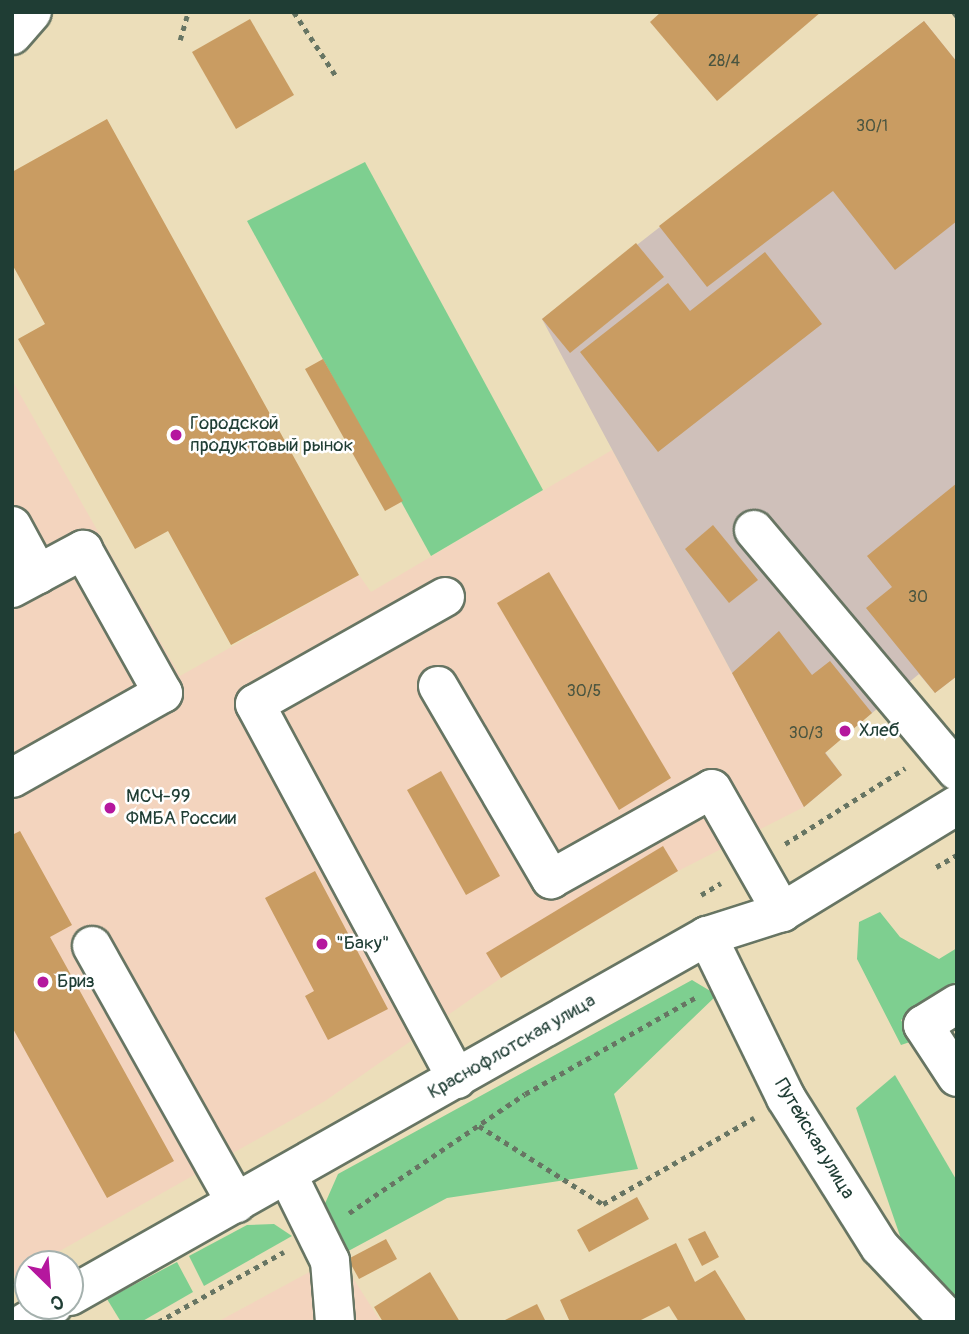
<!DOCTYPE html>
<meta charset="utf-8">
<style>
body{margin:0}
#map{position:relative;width:969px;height:1334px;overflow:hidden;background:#ecdeba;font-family:Pangolin,sans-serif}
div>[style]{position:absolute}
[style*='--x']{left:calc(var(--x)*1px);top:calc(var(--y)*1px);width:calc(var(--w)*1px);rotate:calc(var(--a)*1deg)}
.built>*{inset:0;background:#f3d4be}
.industrial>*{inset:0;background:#cfc0ba}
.green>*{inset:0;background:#7ecf90}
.building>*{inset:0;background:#c99c62}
.path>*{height:4.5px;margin-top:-2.25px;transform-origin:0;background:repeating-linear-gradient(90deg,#677563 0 5px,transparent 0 10px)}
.roads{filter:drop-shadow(2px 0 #677563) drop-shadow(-2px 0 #677563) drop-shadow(0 2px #677563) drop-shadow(0 -2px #677563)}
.minor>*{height:38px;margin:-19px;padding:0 19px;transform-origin:19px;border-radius:19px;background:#fff}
.dots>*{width:19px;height:19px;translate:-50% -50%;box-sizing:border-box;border:4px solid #fff;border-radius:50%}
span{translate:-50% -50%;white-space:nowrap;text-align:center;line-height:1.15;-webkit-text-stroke:5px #fff;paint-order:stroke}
.number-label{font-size:16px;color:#4a5540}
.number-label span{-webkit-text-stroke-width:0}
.poi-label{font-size:19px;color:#1f3d34}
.left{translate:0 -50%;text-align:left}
.street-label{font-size:19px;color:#1f3d34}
.frame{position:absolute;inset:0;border:14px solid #1f3d34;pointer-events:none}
.north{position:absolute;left:14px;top:1250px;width:70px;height:70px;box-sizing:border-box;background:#fff;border:2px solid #a5b1ae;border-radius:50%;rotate:155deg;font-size:19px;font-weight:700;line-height:28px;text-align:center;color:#1f3d34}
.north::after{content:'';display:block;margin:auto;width:24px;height:32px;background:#b5179e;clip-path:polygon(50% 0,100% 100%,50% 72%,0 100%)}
</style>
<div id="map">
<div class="built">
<div style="clip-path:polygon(12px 380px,180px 676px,359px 575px,371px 592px,612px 450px,804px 807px,678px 871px,501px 978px,325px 1101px,12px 1278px)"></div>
<div style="clip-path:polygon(339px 1256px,381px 1322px,217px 1322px)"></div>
</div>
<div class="industrial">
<div style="clip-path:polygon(924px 21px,957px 62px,957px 676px,935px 693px,919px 674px,825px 752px,842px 775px,804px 807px,542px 319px)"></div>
</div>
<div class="green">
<div style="clip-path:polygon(365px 162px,543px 490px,431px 556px,247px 221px)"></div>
<div style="clip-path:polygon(880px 912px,900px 937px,939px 959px,957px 948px,957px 981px,901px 1020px,913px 1041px,901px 1045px,857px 959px,859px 922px)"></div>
<div style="clip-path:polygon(692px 980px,717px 995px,614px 1094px,638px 1169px,447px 1198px,339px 1256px,323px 1208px,338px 1174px)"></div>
<div style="clip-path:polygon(895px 1075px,957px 1181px,957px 1296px,910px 1265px,856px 1108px)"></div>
<div style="clip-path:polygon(274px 1224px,292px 1236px,204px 1286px,189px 1256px,247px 1225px)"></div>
<div style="clip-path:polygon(177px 1262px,193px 1292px,141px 1322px,121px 1322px,107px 1299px)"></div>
</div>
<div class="building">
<div style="clip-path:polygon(661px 12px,821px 12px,717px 101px,650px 22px)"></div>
<div style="clip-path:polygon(250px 19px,294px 95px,236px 129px,192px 52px)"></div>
<div style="clip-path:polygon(924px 21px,957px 62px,957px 221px,895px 270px,833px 191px,707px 287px,659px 226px)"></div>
<div style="clip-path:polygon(107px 119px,359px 575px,231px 645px,168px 531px,135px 549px,18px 339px,45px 324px,12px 264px,12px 172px)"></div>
<div style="clip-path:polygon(636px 243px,664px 277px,570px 353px,542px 319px)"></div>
<div style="clip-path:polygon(765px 252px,822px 324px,658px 452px,580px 352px,668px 283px,690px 311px)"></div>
<div style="clip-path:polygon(323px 359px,403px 501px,385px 511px,305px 369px)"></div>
<div style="clip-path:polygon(957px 483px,957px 676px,935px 693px,866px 608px,892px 587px,867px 556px)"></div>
<div style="clip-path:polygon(713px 525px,758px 580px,729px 603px,685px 549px)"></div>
<div style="clip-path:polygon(549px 572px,671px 778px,619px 810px,497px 603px)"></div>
<div style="clip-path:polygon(779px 631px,812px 675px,830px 661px,872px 713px,825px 753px,842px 775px,804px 807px,732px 673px)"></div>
<div style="clip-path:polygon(441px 771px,500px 876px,466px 895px,407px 790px)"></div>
<div style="clip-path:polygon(20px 831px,72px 925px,50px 937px,174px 1161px,107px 1198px,12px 1027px,12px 835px)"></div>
<div style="clip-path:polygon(663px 846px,678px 871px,501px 978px,486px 953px)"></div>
<div style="clip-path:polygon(315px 871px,388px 1009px,328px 1040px,305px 996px,314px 991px,265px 898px)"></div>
<div style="clip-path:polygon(637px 1197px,649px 1219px,589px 1252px,577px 1230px)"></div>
<div style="clip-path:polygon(705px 1231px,719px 1257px,702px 1266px,688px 1239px)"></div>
<div style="clip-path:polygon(386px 1239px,397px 1259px,359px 1279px,348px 1259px)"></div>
<div style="clip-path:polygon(676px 1243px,695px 1282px,715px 1270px,747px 1322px,679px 1322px,669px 1306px,637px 1322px,570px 1322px,560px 1300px)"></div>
<div style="clip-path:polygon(430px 1272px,460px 1322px,383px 1322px,374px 1307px)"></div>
<div style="clip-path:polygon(537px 1304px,546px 1322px,501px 1322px)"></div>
</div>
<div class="path">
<div style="--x:294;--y:12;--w:77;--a:56.7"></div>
<div style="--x:954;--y:12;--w:5;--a:53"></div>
<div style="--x:180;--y:40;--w:29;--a:-74"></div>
<div style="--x:785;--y:844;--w:142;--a:-32.3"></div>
<div style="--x:936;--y:867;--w:24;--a:-30"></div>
<div style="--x:701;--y:895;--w:23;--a:-31"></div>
<div style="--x:479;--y:1126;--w:146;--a:32.2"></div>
<div style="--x:603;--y:1204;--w:174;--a:-29.7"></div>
<div style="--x:349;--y:1213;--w:212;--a:-34.1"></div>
<div style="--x:525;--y:1094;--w:195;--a:-29.5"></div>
<div style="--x:158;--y:1322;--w:144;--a:-29.1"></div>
</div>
<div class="roads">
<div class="minor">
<div style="--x:12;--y:35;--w:30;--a:-49"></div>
<div style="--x:12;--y:526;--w:55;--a:61.6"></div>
<div style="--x:754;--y:530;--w:315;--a:49.9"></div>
<div style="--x:12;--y:588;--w:81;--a:-28.2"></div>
<div style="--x:83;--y:550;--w:164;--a:60.8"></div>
<div style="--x:163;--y:693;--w:173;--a:150.6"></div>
<div style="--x:445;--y:597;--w:218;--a:150.6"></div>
<div style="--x:255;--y:704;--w:426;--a:61.7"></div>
<div style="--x:438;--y:686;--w:224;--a:59.7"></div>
<div style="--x:551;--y:879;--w:184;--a:-29.2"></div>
<div style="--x:712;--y:789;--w:142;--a:60.4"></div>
<div style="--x:707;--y:936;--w:180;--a:64"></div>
<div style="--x:786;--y:1098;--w:176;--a:57.8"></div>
<div style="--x:880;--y:1247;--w:103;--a:46.6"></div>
<div style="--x:92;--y:946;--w:295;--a:60.7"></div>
<div style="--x:957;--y:1004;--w:40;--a:148"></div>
<div style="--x:923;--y:1025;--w:62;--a:56.8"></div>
<div style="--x:287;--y:1174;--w:97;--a:63.7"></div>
<div style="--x:330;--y:1261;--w:61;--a:85.3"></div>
<div style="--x:70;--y:1296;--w:732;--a:-29.47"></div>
<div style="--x:707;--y:936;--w:79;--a:-17.7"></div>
<div style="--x:782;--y:912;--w:205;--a:-31.4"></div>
<div style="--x:26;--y:1322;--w:31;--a:-31"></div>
</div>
</div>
<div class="dots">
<div style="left:176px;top:435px;background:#b5179e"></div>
<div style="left:845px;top:731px;background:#b5179e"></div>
<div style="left:110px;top:808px;background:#b5179e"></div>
<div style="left:322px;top:944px;background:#b5179e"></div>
<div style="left:43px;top:982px;background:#b5179e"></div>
</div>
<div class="number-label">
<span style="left:724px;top:61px">28/4</span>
<span style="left:872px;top:126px">30/1</span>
<span style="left:918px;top:597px">30</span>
<span style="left:584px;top:691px">30/5</span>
<span style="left:806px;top:733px">30/3</span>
</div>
<div class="poi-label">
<span class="left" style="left:190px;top:435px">Городской<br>продуктовый рынок</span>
<span class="left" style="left:859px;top:731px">Хлеб</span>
<span class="left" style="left:126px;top:808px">МСЧ-99<br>ФМБА России</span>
<span class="left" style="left:336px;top:944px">"Баку"</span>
<span class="left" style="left:57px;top:982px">Бриз</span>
</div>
<div class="street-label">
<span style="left:512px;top:1047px;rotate:-30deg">Краснофлотская улица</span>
<span style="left:814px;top:1139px;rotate:59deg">Путейская улица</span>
</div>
<div class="frame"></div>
<div class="north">С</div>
</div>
